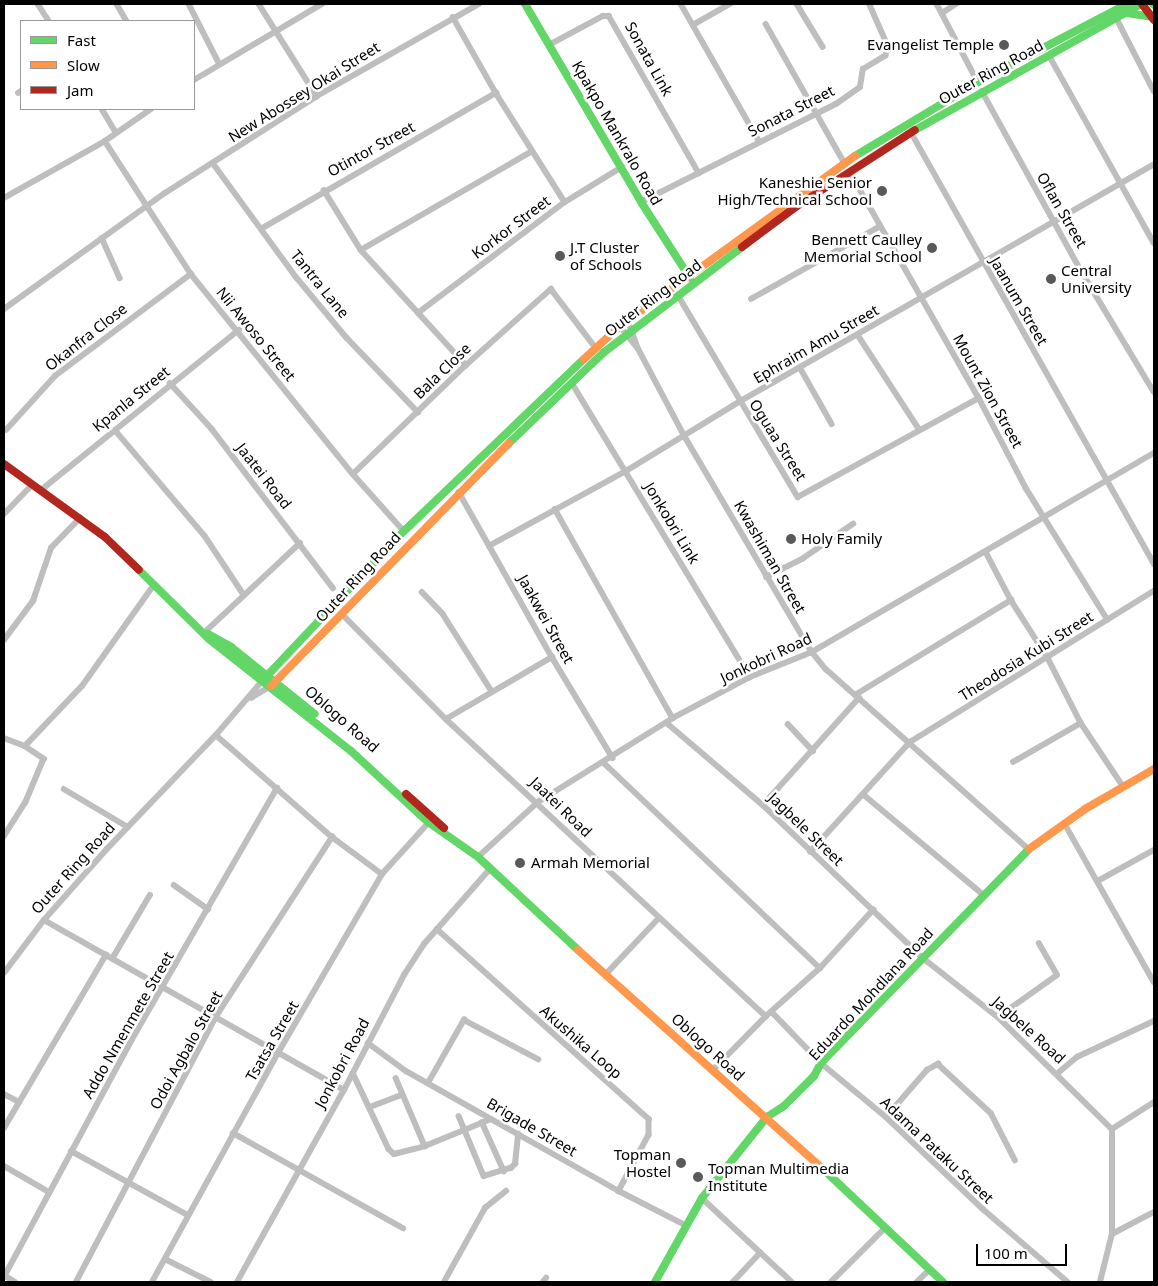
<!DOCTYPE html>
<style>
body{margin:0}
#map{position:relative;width:1158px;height:1286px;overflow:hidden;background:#fff;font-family:"Noto Sans",sans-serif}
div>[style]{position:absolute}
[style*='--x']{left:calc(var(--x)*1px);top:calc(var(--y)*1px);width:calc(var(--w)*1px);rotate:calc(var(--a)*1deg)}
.street>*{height:5.5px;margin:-2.75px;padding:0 2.75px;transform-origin:2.75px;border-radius:2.75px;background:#bebebe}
.fast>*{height:8px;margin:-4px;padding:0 4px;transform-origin:4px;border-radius:4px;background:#63d668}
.slow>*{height:8px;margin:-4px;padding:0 4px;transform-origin:4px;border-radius:4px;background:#ff974d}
.jam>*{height:8px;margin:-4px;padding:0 4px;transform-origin:4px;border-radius:4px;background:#b3261e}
.dots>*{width:14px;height:14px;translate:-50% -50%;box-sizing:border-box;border:2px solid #fff;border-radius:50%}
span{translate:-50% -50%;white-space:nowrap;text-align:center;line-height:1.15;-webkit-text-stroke:5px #fff;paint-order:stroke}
.poi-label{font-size:15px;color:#000}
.right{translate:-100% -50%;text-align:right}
.left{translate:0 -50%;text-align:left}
.street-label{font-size:15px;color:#000}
.frame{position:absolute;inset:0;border:5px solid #000;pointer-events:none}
.legend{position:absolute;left:20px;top:20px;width:175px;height:90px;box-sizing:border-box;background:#fff;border:1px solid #999;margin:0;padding:6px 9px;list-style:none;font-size:15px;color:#000}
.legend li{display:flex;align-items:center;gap:10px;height:25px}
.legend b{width:25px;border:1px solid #999}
.scale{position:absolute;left:976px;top:1244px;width:91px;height:22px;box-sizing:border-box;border:2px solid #000;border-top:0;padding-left:6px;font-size:15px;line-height:18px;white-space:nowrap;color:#000;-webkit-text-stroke:4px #fff;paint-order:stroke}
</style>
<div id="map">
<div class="street">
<div style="--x:38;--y:4;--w:20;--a:57"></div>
<div style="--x:117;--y:4;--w:20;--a:60"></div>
<div style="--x:189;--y:4;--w:66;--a:63"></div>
<div style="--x:259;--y:4;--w:109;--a:57.8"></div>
<div style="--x:681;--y:4;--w:158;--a:60.3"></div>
<div style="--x:797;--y:4;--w:50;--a:58.8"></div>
<div style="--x:937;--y:4;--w:88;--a:62.3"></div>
<div style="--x:942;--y:13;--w:17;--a:-33"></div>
<div style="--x:453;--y:17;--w:87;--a:60.5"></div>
<div style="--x:496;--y:93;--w:129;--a:57.7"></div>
<div style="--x:1117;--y:19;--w:81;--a:62.8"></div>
<div style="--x:766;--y:24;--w:159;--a:60.5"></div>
<div style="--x:693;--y:25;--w:43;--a:-29.6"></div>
<div style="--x:549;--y:45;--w:61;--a:-28.2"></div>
<div style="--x:603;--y:16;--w:6;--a:0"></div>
<div style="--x:609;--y:16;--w:181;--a:60.2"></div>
<div style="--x:1049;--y:55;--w:215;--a:60.8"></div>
<div style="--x:194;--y:80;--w:149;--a:-30.7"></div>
<div style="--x:982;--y:91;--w:207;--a:61.1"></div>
<div style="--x:1082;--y:272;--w:140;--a:59"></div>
<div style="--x:18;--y:93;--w:4;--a:-34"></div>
<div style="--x:102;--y:109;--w:27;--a:59"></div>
<div style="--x:911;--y:132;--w:496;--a:60.6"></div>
<div style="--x:105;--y:141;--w:158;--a:57.1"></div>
<div style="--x:191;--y:274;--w:257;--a:51"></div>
<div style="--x:353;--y:474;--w:76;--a:48.2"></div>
<div style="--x:213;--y:163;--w:142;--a:53.9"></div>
<div style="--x:297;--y:278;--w:78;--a:50.2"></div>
<div style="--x:347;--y:338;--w:103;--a:46.2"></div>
<div style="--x:850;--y:172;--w:260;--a:60.3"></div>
<div style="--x:979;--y:398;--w:102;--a:62.4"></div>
<div style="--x:1026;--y:488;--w:155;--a:58.2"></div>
<div style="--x:324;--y:190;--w:70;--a:58.3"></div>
<div style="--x:361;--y:250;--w:156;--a:47.6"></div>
<div style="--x:4;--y:198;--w:116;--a:-29.4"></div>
<div style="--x:105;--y:141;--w:56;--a:-34.8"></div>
<div style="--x:641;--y:202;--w:218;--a:-26.7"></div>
<div style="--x:836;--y:104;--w:29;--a:-35"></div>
<div style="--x:860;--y:87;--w:18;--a:-81"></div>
<div style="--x:863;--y:69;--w:26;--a:-31"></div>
<div style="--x:885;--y:56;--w:9;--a:-72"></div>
<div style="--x:888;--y:47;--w:47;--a:-113.8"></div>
<div style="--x:261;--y:229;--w:272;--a:-30.1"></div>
<div style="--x:102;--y:238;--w:44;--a:65.8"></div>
<div style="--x:361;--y:250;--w:196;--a:-30"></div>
<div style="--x:678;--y:295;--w:235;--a:59.3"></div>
<div style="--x:798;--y:497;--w:206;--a:-28.7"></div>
<div style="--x:751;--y:299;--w:147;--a:-29.4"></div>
<div style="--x:4;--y:309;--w:198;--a:-35.8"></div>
<div style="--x:165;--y:193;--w:180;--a:-32.5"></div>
<div style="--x:317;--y:96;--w:186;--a:-29.6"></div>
<div style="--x:418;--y:313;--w:184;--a:-37.1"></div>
<div style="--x:565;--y:202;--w:67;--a:-31.6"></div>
<div style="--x:620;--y:326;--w:28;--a:51"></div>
<div style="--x:630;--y:326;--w:23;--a:70"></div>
<div style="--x:638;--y:348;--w:98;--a:62.1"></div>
<div style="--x:684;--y:435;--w:252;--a:59.5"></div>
<div style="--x:812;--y:652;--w:22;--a:51"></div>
<div style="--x:826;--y:669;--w:271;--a:41.6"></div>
<div style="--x:858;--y:335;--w:112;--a:57"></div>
<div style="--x:801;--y:369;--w:63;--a:60.6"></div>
<div style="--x:170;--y:383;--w:62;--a:47.6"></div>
<div style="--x:212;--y:429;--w:200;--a:52.7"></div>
<div style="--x:572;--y:383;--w:344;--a:58.8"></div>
<div style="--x:6;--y:430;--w:73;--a:-47.8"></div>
<div style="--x:55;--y:376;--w:170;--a:-36.9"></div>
<div style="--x:115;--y:430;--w:139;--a:49.7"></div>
<div style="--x:205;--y:536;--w:71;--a:56.5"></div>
<div style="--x:353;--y:474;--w:157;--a:-44"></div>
<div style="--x:466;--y:365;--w:114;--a:-41.8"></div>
<div style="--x:551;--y:289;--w:74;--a:52.7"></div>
<div style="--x:40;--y:491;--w:256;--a:-39"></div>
<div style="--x:459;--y:492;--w:189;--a:60.6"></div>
<div style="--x:552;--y:657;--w:118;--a:58.9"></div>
<div style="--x:555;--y:509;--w:240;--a:60.6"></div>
<div style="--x:4;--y:514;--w:40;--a:-46"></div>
<div style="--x:489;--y:546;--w:156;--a:-28.7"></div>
<div style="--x:626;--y:471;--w:132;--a:-31.4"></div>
<div style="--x:739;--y:402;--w:478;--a:-29.8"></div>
<div style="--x:986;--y:552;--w:54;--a:62.5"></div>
<div style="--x:1011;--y:600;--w:69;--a:57.5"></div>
<div style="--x:1048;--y:658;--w:73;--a:63.1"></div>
<div style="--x:1081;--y:723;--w:76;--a:56.3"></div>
<div style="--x:766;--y:577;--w:40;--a:-26.6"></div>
<div style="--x:802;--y:559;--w:62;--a:-34.5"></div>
<div style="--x:422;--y:592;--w:30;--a:46"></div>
<div style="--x:443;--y:614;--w:90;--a:57.7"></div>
<div style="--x:342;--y:614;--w:148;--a:45.3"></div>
<div style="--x:446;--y:719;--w:437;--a:42.9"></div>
<div style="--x:205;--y:632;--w:130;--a:-43.1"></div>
<div style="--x:4;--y:640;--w:49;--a:-53.4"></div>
<div style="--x:33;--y:601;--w:56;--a:-71.2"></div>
<div style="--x:51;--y:548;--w:42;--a:-46"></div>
<div style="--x:855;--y:695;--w:183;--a:-31.3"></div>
<div style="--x:251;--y:698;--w:23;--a:-31"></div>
<div style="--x:446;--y:719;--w:123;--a:-30.3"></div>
<div style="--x:667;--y:723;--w:126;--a:40.5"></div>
<div style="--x:763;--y:805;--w:221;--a:43.7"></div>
<div style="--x:923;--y:958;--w:95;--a:38.2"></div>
<div style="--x:998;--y:1017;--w:160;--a:44.5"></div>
<div style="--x:788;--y:724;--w:37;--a:47"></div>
<div style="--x:216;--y:735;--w:154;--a:41.3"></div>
<div style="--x:332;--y:837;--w:62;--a:36.5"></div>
<div style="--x:4;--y:738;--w:22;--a:21"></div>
<div style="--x:25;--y:746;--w:23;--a:34"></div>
<div style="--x:44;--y:759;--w:47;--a:112.7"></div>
<div style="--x:26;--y:802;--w:41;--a:122.2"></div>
<div style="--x:25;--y:746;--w:83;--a:-46.5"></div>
<div style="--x:82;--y:686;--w:123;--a:-54.6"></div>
<div style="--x:1013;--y:762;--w:78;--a:-29.8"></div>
<div style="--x:604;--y:763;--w:298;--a:43.5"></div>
<div style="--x:64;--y:789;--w:74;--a:30.7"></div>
<div style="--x:863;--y:794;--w:158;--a:39.9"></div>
<div style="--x:763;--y:805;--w:144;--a:-48.1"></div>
<div style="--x:1065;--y:824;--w:181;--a:60.6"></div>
<div style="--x:810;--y:852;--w:149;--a:-47.7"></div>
<div style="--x:910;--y:742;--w:287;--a:-31.8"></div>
<div style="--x:478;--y:857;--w:81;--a:-42.5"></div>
<div style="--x:538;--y:802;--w:159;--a:-31.9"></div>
<div style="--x:673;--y:718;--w:87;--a:-28"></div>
<div style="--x:750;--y:677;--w:67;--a:-22"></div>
<div style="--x:812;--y:652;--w:396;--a:-30.2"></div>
<div style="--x:1098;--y:881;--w:64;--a:-29"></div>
<div style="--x:174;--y:885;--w:42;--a:35.2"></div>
<div style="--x:44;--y:920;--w:345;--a:29.5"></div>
<div style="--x:437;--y:929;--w:285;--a:41.9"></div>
<div style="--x:649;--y:1119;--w:16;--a:90"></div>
<div style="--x:649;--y:1135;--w:64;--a:118.2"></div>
<div style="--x:112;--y:959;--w:74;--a:-59.3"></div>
<div style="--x:4;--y:973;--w:66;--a:-53"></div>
<div style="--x:44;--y:920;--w:94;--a:-48.5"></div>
<div style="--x:106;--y:850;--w:159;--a:-46.3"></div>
<div style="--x:216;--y:735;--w:72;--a:-49.5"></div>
<div style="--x:607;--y:973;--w:74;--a:-46.6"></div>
<div style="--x:772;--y:1012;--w:71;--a:46.1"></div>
<div style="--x:821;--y:1063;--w:85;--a:39.7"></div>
<div style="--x:886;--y:1117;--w:134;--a:43.5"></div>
<div style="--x:983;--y:1209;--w:112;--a:40.7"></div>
<div style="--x:998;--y:1017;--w:72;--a:-35.4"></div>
<div style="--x:1057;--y:975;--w:36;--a:-120"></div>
<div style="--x:368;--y:1043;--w:47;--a:36.4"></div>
<div style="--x:406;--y:1071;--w:244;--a:29.4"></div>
<div style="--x:619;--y:1191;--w:76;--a:27.2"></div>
<div style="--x:714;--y:1069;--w:74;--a:-45.5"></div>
<div style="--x:766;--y:1016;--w:72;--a:-41.6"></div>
<div style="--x:820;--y:968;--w:79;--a:-47.6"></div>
<div style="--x:353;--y:1073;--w:84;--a:64.7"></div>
<div style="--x:389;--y:1149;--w:7;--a:45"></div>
<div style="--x:394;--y:1154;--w:32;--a:-14"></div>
<div style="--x:425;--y:1146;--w:71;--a:-22.2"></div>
<div style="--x:1058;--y:1073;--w:25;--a:-40"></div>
<div style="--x:1077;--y:1057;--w:85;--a:-25.1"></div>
<div style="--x:396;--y:1078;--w:74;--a:66.9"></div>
<div style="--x:428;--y:1083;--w:73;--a:-60.3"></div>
<div style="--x:464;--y:1020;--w:84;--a:27.8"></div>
<div style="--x:4;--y:1094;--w:17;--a:28"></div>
<div style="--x:370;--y:1107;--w:33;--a:-21"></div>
<div style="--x:459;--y:1116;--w:65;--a:67.4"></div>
<div style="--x:484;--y:1176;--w:28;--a:-17"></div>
<div style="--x:511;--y:1168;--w:6;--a:-45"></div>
<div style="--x:515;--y:1164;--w:30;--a:-84"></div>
<div style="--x:886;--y:1117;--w:62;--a:-48.9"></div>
<div style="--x:927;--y:1070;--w:13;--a:-29"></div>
<div style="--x:938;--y:1064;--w:72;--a:42.8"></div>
<div style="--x:991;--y:1113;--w:53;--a:62.9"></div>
<div style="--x:482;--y:1122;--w:54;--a:65.8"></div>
<div style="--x:4;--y:1128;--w:201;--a:-59.5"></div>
<div style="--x:1112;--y:1129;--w:50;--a:-32.7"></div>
<div style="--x:233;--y:1133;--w:195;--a:29.2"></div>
<div style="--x:71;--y:1151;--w:133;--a:28.7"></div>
<div style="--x:4;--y:1166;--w:52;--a:30"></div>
<div style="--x:702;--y:1198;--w:123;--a:43"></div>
<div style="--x:1112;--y:1234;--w:47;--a:-27.6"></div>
<div style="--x:165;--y:1259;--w:51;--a:26.6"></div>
<div style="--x:4;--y:1275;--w:13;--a:32"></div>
<div style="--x:4;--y:1277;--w:268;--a:-61.7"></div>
<div style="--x:131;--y:1041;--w:292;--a:-60"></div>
<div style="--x:76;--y:1282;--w:298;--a:-62.2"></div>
<div style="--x:215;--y:1018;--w:216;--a:-57.1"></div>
<div style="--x:152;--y:1282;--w:261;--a:-61.2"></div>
<div style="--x:278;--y:1053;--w:207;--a:-59.8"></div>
<div style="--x:382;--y:874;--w:72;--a:-47.8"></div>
<div style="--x:237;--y:1282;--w:220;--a:-60.9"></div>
<div style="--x:344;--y:1090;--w:130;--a:-62.4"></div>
<div style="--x:404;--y:975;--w:37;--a:-57"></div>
<div style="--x:424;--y:944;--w:98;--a:-48.7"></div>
<div style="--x:444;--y:1282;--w:85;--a:-61"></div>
<div style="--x:485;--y:1208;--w:27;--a:-39"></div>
<div style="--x:543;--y:1282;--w:5;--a:-53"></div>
<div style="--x:733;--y:1282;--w:40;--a:-47"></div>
<div style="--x:831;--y:1282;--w:75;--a:-45"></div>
<div style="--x:917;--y:1282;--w:17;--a:-45"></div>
<div style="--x:1100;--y:1282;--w:49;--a:-76"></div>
<div style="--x:1112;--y:1234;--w:105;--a:-90"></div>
</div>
<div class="fast">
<div style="--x:525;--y:4;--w:229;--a:59.6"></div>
<div style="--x:641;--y:202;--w:90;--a:57.2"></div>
<div style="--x:1153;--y:4;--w:1;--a:45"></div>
<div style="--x:1123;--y:7;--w:4;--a:-56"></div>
<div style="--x:1127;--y:13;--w:25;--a:9"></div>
<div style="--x:915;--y:130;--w:259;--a:-29.1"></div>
<div style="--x:855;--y:156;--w:144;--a:-31"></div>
<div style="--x:978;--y:82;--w:168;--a:-27.6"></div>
<div style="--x:509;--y:443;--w:130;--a:-43.8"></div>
<div style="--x:603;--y:353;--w:175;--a:-37.3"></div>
<div style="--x:139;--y:570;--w:98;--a:44.6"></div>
<div style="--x:209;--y:639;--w:181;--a:38.3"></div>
<div style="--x:351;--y:751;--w:105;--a:42.7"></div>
<div style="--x:428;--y:822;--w:61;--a:35"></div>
<div style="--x:478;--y:857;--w:137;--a:42.9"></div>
<div style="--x:208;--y:634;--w:26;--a:29"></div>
<div style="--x:231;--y:647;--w:107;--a:38.6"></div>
<div style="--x:263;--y:680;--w:205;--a:-46.6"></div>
<div style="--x:404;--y:531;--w:249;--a:-43.7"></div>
<div style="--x:823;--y:1169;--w:165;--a:43.3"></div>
<div style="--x:655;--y:1282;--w:96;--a:-60.8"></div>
<div style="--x:702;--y:1198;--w:104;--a:-51.3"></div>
<div style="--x:767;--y:1117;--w:20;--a:-33"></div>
<div style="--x:784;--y:1106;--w:42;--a:-45"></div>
<div style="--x:814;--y:1076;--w:15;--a:-62"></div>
<div style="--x:821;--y:1063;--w:298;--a:-45.8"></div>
</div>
<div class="slow">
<div style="--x:584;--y:359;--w:49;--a:-42.5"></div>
<div style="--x:620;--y:326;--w:290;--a:-35.9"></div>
<div style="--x:271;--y:686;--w:340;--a:-45.6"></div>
<div style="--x:1029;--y:849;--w:69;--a:-35.5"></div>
<div style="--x:1085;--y:809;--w:80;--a:-30.1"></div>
<div style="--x:578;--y:950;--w:329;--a:41.8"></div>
</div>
<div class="jam">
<div style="--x:1142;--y:4;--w:20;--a:53"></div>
<div style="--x:742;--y:247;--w:69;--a:-36.7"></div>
<div style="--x:797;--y:206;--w:140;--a:-32.8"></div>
<div style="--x:4;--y:464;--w:125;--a:35.9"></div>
<div style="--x:105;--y:537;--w:47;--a:44.1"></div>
<div style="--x:406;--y:794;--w:51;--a:41.8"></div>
</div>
<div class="dots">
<div style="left:1004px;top:45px;background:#595959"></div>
<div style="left:882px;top:191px;background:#595959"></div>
<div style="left:932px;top:248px;background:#595959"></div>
<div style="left:560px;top:256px;background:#595959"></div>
<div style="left:1051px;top:279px;background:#595959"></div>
<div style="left:791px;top:539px;background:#595959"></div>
<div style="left:520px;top:863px;background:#595959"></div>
<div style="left:681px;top:1163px;background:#595959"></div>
<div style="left:698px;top:1177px;background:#595959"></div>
</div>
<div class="poi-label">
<span class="right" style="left:994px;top:45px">Evangelist Temple</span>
<span class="right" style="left:872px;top:191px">Kaneshie Senior<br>High/Technical School</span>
<span class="right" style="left:922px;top:248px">Bennett Caulley<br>Memorial School</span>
<span class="left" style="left:570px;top:256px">J.T Cluster<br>of Schools</span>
<span class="left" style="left:1061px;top:279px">Central<br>University</span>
<span class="left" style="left:801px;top:539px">Holy Family</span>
<span class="left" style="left:531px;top:863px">Armah Memorial</span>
<span class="right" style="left:671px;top:1163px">Topman<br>Hostel</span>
<span class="left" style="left:708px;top:1177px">Topman Multimedia<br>Institute</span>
</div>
<div class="street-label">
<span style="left:649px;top:59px;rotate:61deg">Sonata Link</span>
<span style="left:991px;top:72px;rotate:-29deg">Outer Ring Road</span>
<span style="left:304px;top:92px;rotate:-32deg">New Abossey Okai Street</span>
<span style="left:791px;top:111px;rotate:-27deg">Sonata Street</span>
<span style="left:617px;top:133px;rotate:60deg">Kpakpo Mankralo Road</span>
<span style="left:371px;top:149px;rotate:-29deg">Otintor Street</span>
<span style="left:1062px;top:210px;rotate:60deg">Oflan Street</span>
<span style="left:511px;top:227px;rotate:-37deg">Korkor Street</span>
<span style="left:320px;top:284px;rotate:51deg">Tantra Lane</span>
<span style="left:653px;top:298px;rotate:-37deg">Outer Ring Road</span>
<span style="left:1019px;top:301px;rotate:60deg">Jaanum Street</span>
<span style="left:256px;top:334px;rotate:51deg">Nii Awoso Street</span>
<span style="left:86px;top:337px;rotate:-38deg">Okanfra Close</span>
<span style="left:816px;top:344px;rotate:-30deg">Ephraim Amu Street</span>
<span style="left:442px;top:371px;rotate:-44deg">Bala Close</span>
<span style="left:988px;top:391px;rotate:61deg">Mount Zion Street</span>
<span style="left:131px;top:399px;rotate:-39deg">Kpanla Street</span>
<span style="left:778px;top:440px;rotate:58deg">Oguaa Street</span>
<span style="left:264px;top:476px;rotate:52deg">Jaatei Road</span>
<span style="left:672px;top:523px;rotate:59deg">Jonkobri Link</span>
<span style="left:770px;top:557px;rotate:60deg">Kwashiman Street</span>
<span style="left:358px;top:577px;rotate:-47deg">Outer Ring Road</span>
<span style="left:546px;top:619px;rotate:61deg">Jaakwei Street</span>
<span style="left:1026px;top:656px;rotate:-32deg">Theodosia Kubi Street</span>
<span style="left:766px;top:658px;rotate:-25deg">Jonkobri Road</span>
<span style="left:342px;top:719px;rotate:41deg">Oblogo Road</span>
<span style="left:561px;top:807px;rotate:44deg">Jaatei Road</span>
<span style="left:806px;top:829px;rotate:44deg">Jagbele Street</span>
<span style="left:73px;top:868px;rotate:-48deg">Outer Ring Road</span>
<span style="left:871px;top:994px;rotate:-47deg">Eduardo Mohdlana Road</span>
<span style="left:128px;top:1025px;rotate:-60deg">Addo Nmenmete Street</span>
<span style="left:1029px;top:1030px;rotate:42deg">Jagbele Road</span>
<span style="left:272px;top:1041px;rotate:-60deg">Tsatsa Street</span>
<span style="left:581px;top:1042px;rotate:41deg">Akushika Loop</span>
<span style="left:708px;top:1047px;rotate:42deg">Oblogo Road</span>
<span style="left:186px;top:1050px;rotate:-61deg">Odoi Agbalo Street</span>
<span style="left:342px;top:1063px;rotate:-62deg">Jonkobri Road</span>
<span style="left:532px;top:1127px;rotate:30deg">Brigade Street</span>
<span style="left:937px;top:1150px;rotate:43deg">Adama Pataku Street</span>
</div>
<div class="frame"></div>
<ul class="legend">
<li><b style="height:6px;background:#63d668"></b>Fast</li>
<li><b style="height:6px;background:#ff974d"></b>Slow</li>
<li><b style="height:6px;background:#b3261e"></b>Jam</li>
</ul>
<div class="scale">100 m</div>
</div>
